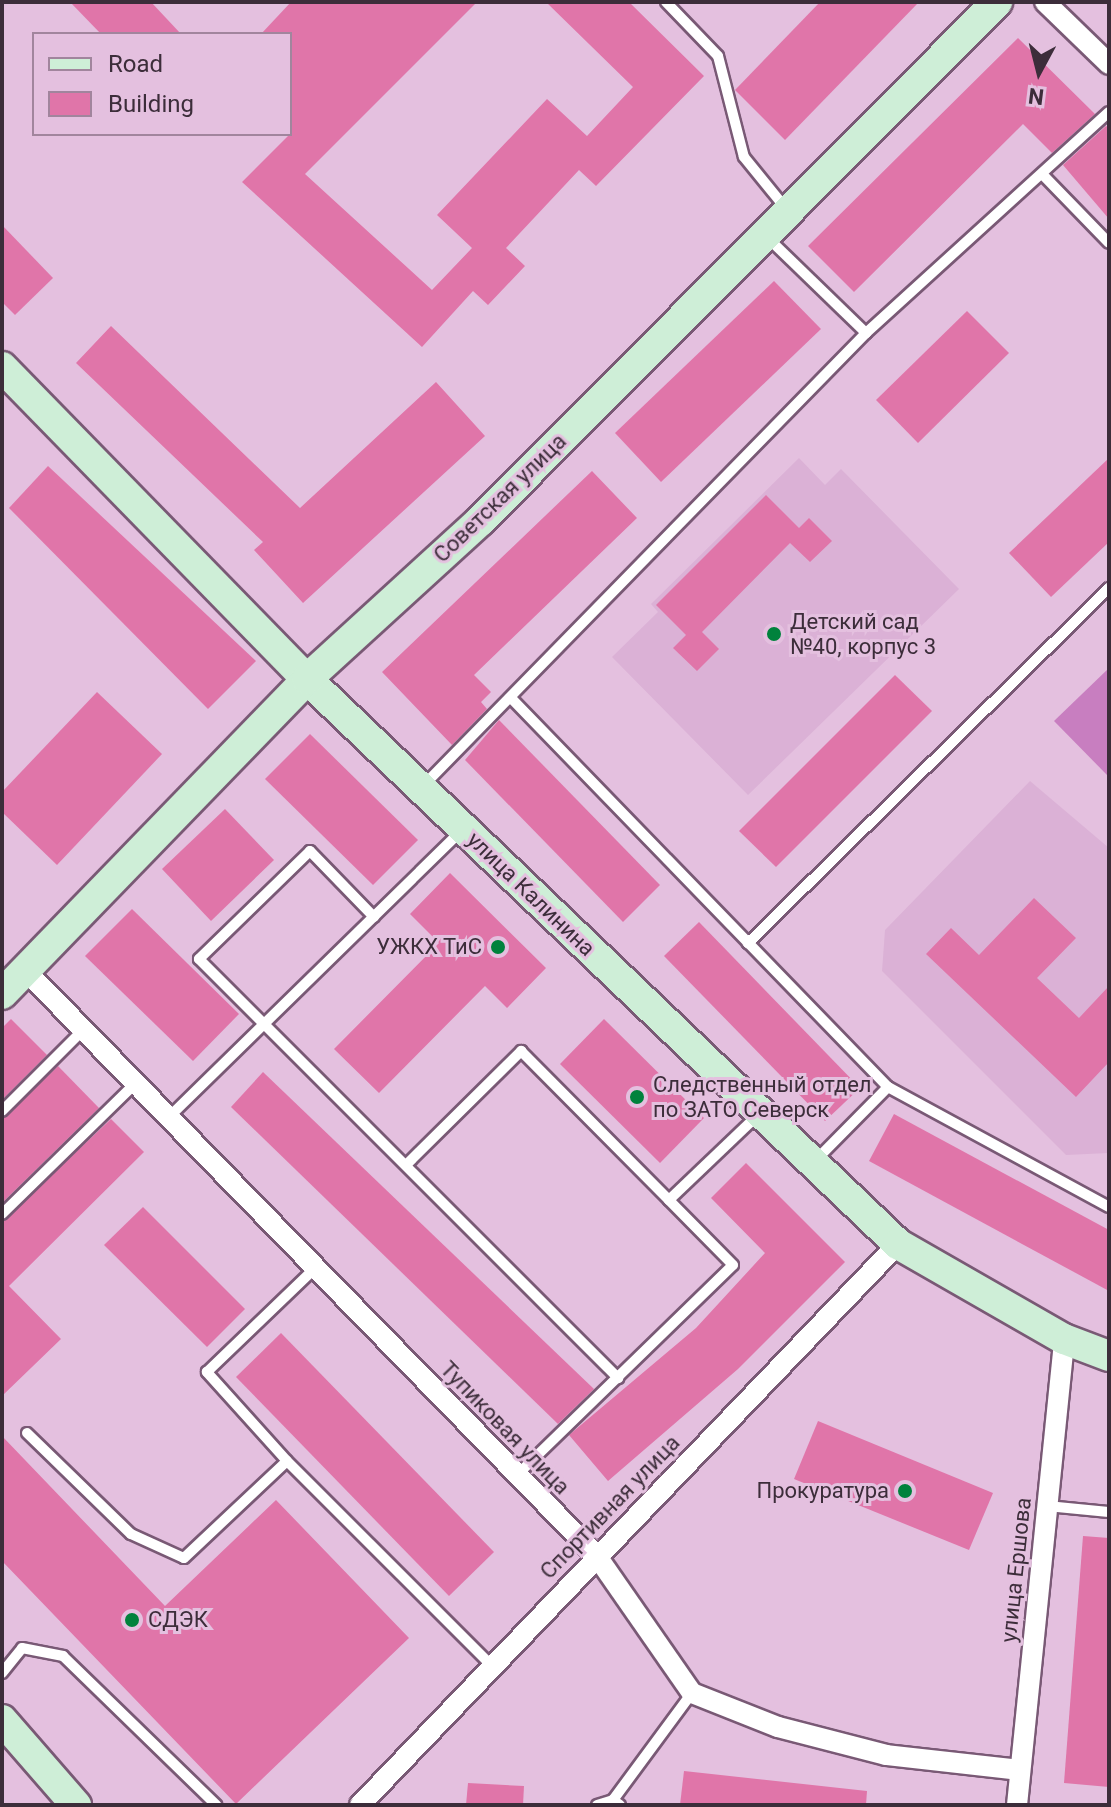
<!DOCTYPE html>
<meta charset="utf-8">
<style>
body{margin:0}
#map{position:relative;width:1111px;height:1807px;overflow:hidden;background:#e4c0df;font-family:Roboto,sans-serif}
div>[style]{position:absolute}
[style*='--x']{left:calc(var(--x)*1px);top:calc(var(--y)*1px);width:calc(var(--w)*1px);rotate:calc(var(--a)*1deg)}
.built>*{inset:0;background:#dbb1d6}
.green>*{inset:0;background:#c87ec0}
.building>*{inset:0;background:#e075a9}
.roads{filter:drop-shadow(2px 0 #795975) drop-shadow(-2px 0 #795975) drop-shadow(0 2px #795975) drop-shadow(0 -2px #795975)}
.lane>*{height:10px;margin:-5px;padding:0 5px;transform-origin:5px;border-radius:5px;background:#fff}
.street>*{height:20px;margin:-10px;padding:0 10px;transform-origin:10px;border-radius:10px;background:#fff}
.secondary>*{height:30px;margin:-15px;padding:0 15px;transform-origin:15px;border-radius:15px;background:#ceeed7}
.dots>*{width:22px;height:22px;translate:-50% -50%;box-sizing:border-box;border:4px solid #e4c0df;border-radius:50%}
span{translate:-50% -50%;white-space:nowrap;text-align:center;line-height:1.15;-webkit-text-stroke:6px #e4c0df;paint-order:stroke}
.street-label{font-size:22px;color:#3c2d3a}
.poi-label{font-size:22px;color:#3c2d3a}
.left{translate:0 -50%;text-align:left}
.right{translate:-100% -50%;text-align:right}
.frame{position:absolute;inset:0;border:4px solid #3c2d3a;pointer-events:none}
.legend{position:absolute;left:32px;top:32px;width:260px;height:104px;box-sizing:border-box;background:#e4c0df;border:2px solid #a1859d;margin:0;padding:10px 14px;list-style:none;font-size:24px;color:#3c2d3a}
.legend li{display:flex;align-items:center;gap:16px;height:40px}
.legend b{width:40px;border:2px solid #a1859d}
.north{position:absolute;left:999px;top:32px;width:80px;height:80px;-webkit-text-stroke:6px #e4c0df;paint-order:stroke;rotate:187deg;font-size:22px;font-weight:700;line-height:32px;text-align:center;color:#3c2d3a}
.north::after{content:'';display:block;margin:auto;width:28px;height:36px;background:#3c2d3a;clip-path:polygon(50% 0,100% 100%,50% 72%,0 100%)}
</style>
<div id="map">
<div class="built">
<div style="clip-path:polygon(799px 458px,825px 485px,841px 469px,959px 589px,748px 795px,612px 657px,658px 612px,651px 604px)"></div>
<div style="clip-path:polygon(1030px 781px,1109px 848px,1109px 1153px,1066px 1155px,882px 971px,885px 930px)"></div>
</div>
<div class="green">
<div style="clip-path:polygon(1109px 668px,1109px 775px,1108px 776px,1054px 721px)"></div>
</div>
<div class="building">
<div style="clip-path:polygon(70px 2px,151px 2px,181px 34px,101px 34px)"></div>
<div style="clip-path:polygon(291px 2px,477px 2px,305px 174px,432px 290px,472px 248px,437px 215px,547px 99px,587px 136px,633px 87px,546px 2px,629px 2px,704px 76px,596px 186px,579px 170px,506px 248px,525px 266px,488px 305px,473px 291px,422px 347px,242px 182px,290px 134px,290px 34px,261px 34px)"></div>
<div style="clip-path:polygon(820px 2px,919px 2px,785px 140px,735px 90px)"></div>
<div style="clip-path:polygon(1018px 38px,1095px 114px,1052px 153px,1023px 124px,854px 292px,808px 246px)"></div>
<div style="clip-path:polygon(1106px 126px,1109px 128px,1109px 219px,1063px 165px)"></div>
<div style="clip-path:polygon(2px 225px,53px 278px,15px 315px,2px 302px)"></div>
<div style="clip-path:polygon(774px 281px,821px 329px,661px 482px,615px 433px)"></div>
<div style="clip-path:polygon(967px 311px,1009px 353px,918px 443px,876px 400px)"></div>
<div style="clip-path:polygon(111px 326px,300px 508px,436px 382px,485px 436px,303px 603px,254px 550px,263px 542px,76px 363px)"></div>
<div style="clip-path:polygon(1109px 458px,1109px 542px,1051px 597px,1009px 553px)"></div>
<div style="clip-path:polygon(48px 466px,256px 661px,208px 709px,9px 508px)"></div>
<div style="clip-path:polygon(592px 471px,637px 518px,474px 675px,491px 692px,481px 702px,487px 709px,452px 745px,382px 672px)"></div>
<div style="clip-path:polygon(766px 495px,799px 528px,809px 518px,832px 541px,810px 562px,790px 543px,702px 632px,719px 649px,697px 671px,673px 648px,686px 635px,656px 605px)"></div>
<div style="clip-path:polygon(895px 675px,932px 711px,776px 867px,739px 831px)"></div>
<div style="clip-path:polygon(97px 692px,162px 754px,57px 865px,2px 812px,2px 792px)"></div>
<div style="clip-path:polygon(499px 720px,660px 885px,623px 922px,465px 760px)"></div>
<div style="clip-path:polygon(310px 734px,418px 840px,373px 885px,265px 779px)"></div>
<div style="clip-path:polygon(225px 809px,274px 860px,211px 921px,162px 869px)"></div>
<div style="clip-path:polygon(450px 873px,546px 968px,507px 1008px,485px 986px,379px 1093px,334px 1049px,439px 943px,410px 914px)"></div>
<div style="clip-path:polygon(1034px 898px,1076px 938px,1037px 978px,1079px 1018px,1109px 986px,1109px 1062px,1076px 1097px,926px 954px,951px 928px,979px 955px)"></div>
<div style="clip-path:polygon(132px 909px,239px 1014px,193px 1061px,85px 956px)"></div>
<div style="clip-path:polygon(699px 922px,860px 1088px,825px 1121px,664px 956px)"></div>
<div style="clip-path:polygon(11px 1019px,47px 1055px,2px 1100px,2px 1028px)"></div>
<div style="clip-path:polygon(604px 1019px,704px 1118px,660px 1163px,560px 1064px)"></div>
<div style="clip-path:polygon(58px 1066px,99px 1108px,2px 1203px,2px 1119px)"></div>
<div style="clip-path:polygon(263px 1072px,594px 1389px,558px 1424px,231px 1107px)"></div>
<div style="clip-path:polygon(894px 1114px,1109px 1230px,1109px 1291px,869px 1161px)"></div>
<div style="clip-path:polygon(111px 1119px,144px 1152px,9px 1286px,61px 1339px,2px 1396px,2px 1222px)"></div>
<div style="clip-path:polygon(746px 1163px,845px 1262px,738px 1369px,608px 1481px,569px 1435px,696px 1328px,765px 1253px,711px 1198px)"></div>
<div style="clip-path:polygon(143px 1207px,245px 1309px,207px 1347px,104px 1245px)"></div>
<div style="clip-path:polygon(281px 1333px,494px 1552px,449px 1596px,236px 1377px)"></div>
<div style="clip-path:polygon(818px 1421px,993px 1493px,969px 1550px,794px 1479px)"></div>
<div style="clip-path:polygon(2px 1436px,165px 1606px,276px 1500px,409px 1638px,236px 1804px,2px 1561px)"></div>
<div style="clip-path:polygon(1083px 1536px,1109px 1538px,1109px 1787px,1064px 1783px)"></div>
<div style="clip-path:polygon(684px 1771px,867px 1791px,866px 1805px,680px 1805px)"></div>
<div style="clip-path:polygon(468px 1783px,524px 1786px,523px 1805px,466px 1805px)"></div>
</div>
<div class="roads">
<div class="lane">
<div style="--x:666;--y:2;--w:75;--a:46.1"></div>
<div style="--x:718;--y:56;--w:104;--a:75.6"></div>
<div style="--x:744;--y:157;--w:68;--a:50.9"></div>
<div style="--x:1044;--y:176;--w:93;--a:45.9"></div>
<div style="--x:866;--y:333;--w:328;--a:-42.3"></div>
<div style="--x:511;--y:698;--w:542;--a:45.9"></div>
<div style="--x:888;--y:1087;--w:104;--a:134.6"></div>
<div style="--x:423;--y:786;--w:634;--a:-45.64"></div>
<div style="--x:866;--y:333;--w:138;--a:-135.9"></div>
<div style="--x:374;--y:917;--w:92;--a:-134.1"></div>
<div style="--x:310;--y:851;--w:155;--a:135.8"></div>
<div style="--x:199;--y:959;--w:593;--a:45"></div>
<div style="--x:748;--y:943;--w:506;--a:-44.52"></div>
<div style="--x:888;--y:1087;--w:251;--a:28.5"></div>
<div style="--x:2;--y:1111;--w:116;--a:-45"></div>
<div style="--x:169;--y:1117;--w:410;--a:-44.4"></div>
<div style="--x:407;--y:1164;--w:161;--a:-44.7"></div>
<div style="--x:521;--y:1051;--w:210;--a:45.2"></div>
<div style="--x:2;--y:1214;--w:187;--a:-44.4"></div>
<div style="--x:27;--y:1433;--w:145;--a:44.2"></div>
<div style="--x:131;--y:1534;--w:58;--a:24.4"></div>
<div style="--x:184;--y:1558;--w:141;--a:-43.3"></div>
<div style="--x:287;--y:1461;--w:291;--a:45"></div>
<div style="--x:287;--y:1461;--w:120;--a:-132"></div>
<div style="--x:207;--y:1372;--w:151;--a:-43.9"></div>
<div style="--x:517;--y:1475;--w:301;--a:-44.2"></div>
<div style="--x:733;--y:1265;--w:91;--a:-134.6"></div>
<div style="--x:669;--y:1200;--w:124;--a:-43.7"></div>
<div style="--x:1047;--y:1506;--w:62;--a:5.5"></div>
<div style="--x:2;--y:1673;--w:32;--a:-51"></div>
<div style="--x:22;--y:1648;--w:42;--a:11"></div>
<div style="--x:63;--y:1656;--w:214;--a:44.2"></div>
<div style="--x:597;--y:1805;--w:17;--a:-17"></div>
<div style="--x:620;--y:1805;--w:9;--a:-144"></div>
<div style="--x:613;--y:1800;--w:133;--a:-53.6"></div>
</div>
<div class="street">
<div style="--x:1045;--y:2;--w:89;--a:44.1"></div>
<div style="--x:26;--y:971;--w:816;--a:45.7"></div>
<div style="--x:596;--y:1555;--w:168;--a:55.2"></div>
<div style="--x:692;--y:1693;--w:92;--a:21.6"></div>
<div style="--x:778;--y:1727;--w:112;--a:14.5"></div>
<div style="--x:886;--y:1755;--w:134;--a:6.4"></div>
<div style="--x:360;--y:1805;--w:777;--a:-46.2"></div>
<div style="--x:1017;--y:1805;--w:468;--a:-84.2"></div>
</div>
<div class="secondary">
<div style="--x:2;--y:367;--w:436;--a:45.7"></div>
<div style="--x:307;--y:679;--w:818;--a:43.71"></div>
<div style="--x:898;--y:1244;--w:191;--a:29.8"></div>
<div style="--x:1064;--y:1339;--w:48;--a:20.7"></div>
<div style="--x:2;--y:994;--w:438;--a:-45.9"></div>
<div style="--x:307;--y:679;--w:234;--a:-42.4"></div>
<div style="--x:480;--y:521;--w:733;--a:-45.11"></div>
<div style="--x:2;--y:1720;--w:113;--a:49"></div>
</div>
</div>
<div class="dots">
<div style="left:774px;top:634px;background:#00823c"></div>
<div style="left:498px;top:947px;background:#00823c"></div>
<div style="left:637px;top:1097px;background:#00823c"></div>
<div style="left:905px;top:1491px;background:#00823c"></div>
<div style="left:132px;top:1620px;background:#00823c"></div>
</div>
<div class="street-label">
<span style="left:500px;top:498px;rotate:-44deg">Советская улица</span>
<span style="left:531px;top:894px;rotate:44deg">улица Калинина</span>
<span style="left:505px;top:1428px;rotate:46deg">Тупиковая улица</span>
<span style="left:610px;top:1507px;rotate:-46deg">Спортивная улица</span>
<span style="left:1016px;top:1570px;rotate:-84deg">улица Ершова</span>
</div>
<div class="poi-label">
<span class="left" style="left:790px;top:634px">Детский сад<br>№40, корпус 3</span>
<span class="right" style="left:482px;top:947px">УЖКХ ТиС</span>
<span class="left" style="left:653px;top:1097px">Следственный отдел<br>по ЗАТО Северск</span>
<span class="right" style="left:889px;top:1491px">Прокуратура</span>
<span class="left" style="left:148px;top:1620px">СДЭК</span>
</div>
<div class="frame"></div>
<ul class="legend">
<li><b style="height:10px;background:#ceeed7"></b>Road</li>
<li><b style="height:22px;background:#e075a9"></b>Building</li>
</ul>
<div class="north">N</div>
</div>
